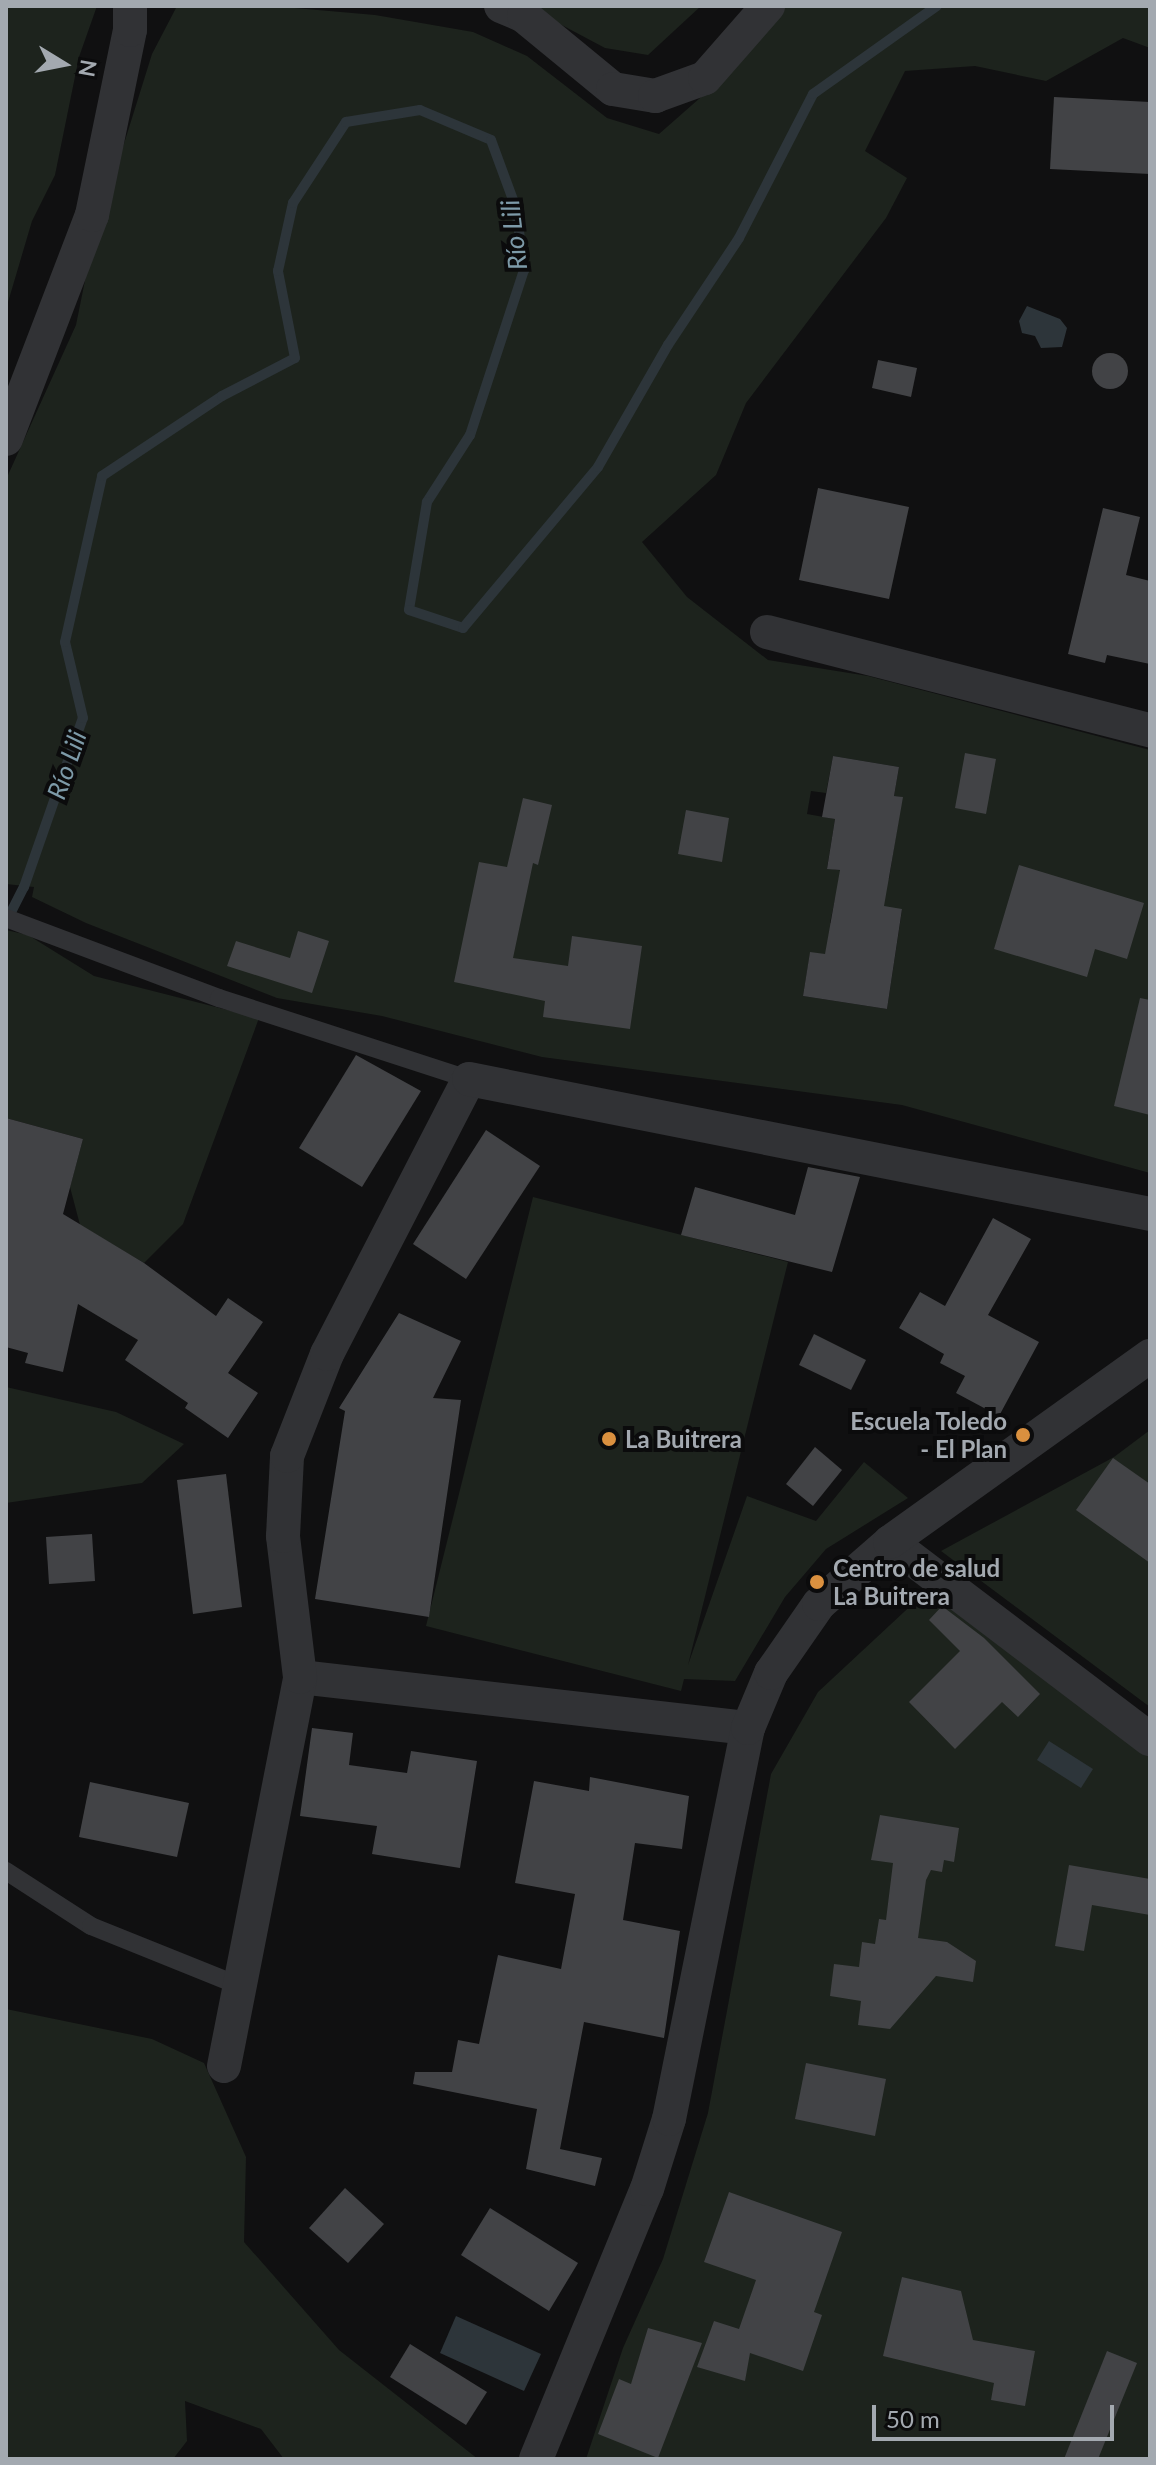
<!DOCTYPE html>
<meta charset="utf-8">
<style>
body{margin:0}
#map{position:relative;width:1156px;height:2465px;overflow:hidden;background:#101011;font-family:Lato,sans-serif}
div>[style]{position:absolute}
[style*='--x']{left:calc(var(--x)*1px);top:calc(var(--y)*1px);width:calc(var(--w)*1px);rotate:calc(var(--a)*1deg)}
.green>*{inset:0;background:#1d231d}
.water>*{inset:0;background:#2d353a}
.stream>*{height:10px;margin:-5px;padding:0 5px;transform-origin:5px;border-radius:5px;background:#2d353a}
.building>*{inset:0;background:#424346}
.round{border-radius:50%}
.lane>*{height:18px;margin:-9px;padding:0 9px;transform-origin:9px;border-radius:9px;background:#313235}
.street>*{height:34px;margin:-17px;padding:0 17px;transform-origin:17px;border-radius:17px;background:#313235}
.dots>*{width:22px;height:22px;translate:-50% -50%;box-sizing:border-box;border:4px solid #0b0b0c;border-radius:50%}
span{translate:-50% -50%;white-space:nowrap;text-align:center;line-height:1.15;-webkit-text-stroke:8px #0b0b0c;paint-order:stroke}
.poi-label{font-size:24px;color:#a3a9b0;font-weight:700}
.right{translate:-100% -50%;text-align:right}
.left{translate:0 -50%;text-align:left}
.water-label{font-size:26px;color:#7d9aa8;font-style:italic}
.frame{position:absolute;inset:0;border:8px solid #a3a9b0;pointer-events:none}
.north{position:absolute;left:24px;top:24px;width:80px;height:80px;-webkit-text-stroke:6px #0b0b0c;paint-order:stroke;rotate:100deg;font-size:22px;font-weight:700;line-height:32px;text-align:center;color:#a3a9b0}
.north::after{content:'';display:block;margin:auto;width:28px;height:36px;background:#a3a9b0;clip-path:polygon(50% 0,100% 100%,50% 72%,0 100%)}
.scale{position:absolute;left:872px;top:2405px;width:242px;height:36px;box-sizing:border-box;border:4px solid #a3a9b0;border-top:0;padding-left:10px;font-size:24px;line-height:28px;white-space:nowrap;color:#a3a9b0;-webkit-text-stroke:6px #0b0b0c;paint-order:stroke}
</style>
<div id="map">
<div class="green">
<div style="clip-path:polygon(6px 6px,97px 6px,79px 57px,55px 175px,32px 221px,6px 309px)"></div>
<div style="clip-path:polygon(evenodd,177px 6px,272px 6px,375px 15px,473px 32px,527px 56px,607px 118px,659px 134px,717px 83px,779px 6px,1150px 6px,1150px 48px,1123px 38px,1046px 81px,975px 66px,905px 71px,865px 151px,907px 178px,886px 218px,746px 403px,716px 475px,642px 542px,687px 597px,768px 660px,868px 676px,1150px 750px,1150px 1173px,902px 1105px,542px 1057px,382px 1016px,277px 998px,86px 923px,32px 897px,34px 887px,6px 884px,8px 475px,76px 325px,92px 246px,152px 54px,177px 6px,833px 756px,899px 767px,894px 796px,902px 797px,889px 879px,827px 868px,835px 819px,807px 814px,811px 791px,826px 793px,833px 756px,177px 6px,835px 899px,902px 910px,887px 1009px,803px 996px,810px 953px,849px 958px,854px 927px,830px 923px,835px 899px)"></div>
<div style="clip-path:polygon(526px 6px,701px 6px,648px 55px,605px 48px)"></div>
<div style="clip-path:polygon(6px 930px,28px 935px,94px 976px,259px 1018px,183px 1224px,144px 1263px,80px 1225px,70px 1187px,83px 1139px,6px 1118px)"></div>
<div style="clip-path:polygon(533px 1197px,788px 1262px,688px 1665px,747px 1496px,816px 1521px,864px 1462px,908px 1498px,826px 1549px,785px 1597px,735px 1681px,684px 1679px,681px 1691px,426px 1626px)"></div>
<div style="clip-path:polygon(6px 1387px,116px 1412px,184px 1444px,142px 1483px,6px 1503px)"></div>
<div style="clip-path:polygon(1150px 1430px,1150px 1707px,941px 1551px,1114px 1457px)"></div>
<div style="clip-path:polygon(933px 1585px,1150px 1754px,1150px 2459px,586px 2459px,623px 2348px,663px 2259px,708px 2113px,771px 1774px,818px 1692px)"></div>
<div style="clip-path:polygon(6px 2009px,152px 2039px,204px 2063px,246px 2157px,244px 2242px,339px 2350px,478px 2459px,284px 2459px,261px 2429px,185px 2401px,187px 2441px,173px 2459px,6px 2459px)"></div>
</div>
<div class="water">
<div style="clip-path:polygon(1027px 306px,1060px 319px,1067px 328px,1062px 347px,1041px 348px,1035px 336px,1022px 333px,1019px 321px)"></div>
<div style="clip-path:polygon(1049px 1741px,1093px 1769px,1081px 1788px,1037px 1760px)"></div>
<div style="clip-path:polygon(456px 2316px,541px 2354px,524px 2391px,440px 2353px)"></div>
</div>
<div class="stream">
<div style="--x:7;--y:920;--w:37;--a:-63"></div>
<div style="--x:24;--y:887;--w:179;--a:-70.8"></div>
<div style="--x:83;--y:718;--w:78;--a:-103.3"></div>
<div style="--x:65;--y:642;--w:170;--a:-77.4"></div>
<div style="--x:102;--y:476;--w:144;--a:-33.7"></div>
<div style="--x:222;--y:396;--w:82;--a:-27.5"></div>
<div style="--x:295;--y:358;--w:89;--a:-101.1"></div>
<div style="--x:278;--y:271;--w:70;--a:-77.6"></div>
<div style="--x:293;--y:203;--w:97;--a:-56.8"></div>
<div style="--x:346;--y:122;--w:75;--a:-9.2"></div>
<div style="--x:420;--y:110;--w:77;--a:22.9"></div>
<div style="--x:491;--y:140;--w:72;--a:69.8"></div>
<div style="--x:516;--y:208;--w:63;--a:82.6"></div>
<div style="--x:524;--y:270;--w:174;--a:108.1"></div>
<div style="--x:470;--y:435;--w:80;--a:122.7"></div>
<div style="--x:427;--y:502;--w:109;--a:99.5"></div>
<div style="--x:409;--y:610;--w:57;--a:18.4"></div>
<div style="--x:463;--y:628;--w:210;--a:-50"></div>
<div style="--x:598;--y:467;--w:141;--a:-60.2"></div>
<div style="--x:668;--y:345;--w:128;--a:-56.4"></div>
<div style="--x:739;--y:238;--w:162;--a:-62.8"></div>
<div style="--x:813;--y:94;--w:152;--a:-35.4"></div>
</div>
<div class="building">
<div style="clip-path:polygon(1054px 97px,1150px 102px,1150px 174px,1050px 169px)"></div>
<div class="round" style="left:1092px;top:353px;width:36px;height:36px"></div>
<div style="clip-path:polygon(878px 360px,917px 368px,911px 397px,872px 388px)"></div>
<div style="clip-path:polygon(818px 488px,909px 507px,889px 599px,799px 580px)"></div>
<div style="clip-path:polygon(1103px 508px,1140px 517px,1126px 575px,1150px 581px,1150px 664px,1107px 655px,1105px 663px,1068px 654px)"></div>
<div style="clip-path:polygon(965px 753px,996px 759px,986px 814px,955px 808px)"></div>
<div style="clip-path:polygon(833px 756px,899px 767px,894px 796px,903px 797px,884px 906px,902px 909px,887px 1009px,803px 996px,810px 952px,825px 954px,840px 870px,827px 869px,835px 819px,822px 817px)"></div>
<div style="clip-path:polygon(523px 798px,552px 805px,538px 865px,533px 863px,513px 958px,568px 966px,572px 936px,642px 946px,630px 1029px,543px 1017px,545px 1001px,454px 982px,479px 862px,507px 867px)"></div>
<div style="clip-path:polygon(686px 810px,729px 818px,722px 862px,678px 854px)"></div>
<div style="clip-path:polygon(1019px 865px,1144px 903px,1127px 959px,1095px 949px,1087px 977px,994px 949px)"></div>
<div style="clip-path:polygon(298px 931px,329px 941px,312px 993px,227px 966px,236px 941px,290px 958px)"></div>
<div style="clip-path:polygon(1140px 998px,1150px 1000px,1150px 1115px,1114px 1106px)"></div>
<div style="clip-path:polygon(356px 1055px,421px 1091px,362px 1187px,299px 1148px)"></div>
<div style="clip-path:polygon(6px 1118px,83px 1139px,63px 1214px,144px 1263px,216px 1316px,228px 1298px,263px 1322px,228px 1373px,258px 1393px,228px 1438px,185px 1408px,188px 1403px,125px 1360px,138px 1340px,78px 1304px,63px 1372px,25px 1363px,28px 1353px,6px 1347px)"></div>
<div style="clip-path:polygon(486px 1130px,540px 1166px,466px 1279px,413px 1244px)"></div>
<div style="clip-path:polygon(808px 1167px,860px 1177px,832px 1272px,681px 1235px,695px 1187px,795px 1215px)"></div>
<div style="clip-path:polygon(993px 1218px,1031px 1239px,988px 1315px,1039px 1342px,999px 1416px,956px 1393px,965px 1376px,940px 1363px,944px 1354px,899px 1328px,920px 1292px,945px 1306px)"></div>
<div style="clip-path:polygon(399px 1313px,461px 1341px,433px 1398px,461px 1400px,429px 1617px,315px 1599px,345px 1411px,339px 1408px)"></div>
<div style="clip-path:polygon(814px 1334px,866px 1360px,851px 1390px,799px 1365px)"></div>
<div style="clip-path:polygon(815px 1447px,842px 1470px,813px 1506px,786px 1484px)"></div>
<div style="clip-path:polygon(1113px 1458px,1150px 1484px,1150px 1563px,1076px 1510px)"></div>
<div style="clip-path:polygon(226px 1474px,242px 1607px,193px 1614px,177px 1480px)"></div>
<div style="clip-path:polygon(92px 1534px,95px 1581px,49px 1584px,46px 1537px)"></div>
<div style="clip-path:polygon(942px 1606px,984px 1638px,1040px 1694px,1018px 1717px,1002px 1702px,955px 1749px,909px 1702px,960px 1651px,929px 1620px)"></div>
<div style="clip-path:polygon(312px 1728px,353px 1733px,349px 1765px,407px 1773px,411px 1751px,477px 1761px,460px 1868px,372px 1854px,377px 1826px,300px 1816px)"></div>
<div style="clip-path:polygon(590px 1777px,689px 1796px,682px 1849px,635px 1843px,623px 1920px,680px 1931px,664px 2038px,584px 2022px,560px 2149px,602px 2158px,595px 2186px,526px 2169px,537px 2109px,413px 2084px,415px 2072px,452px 2072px,458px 2040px,479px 2044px,498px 1955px,561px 1969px,575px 1894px,515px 1883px,534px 1781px,589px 1791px)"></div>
<div style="clip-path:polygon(90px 1782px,189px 1803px,177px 1857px,79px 1837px)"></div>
<div style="clip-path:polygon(880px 1815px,959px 1828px,954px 1862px,944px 1860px,942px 1872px,931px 1870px,926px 1880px,918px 1938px,947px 1942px,976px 1961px,973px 1982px,936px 1976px,890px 2029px,858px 2025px,861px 2001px,830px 1996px,834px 1964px,859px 1967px,862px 1942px,875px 1944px,879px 1919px,886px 1920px,893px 1863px,871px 1860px)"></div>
<div style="clip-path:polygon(1069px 1865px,1150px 1879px,1150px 1915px,1092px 1905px,1084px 1951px,1055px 1946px)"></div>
<div style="clip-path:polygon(806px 2063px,886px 2079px,875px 2136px,795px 2119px)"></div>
<div style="clip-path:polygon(345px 2188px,384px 2224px,348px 2263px,309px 2228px)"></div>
<div style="clip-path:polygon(729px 2192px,842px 2232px,814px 2312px,822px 2315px,803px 2371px,750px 2353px,745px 2381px,697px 2367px,714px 2321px,739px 2329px,756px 2280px,704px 2262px)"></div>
<div style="clip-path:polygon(490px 2208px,578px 2263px,549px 2311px,461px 2255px)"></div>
<div style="clip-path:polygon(902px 2277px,961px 2291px,973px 2340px,1035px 2351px,1025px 2406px,991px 2400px,994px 2383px,883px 2356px)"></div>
<div style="clip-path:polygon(648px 2328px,702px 2343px,658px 2458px,598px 2434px,619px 2379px,631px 2384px)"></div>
<div style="clip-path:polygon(410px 2344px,487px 2392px,466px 2425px,390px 2377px)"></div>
<div style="clip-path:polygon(1107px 2351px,1137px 2363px,1098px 2459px,1064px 2459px)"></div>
</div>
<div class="lane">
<div style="--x:6;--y:918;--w:228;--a:20.6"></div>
<div style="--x:219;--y:998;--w:263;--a:18"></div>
<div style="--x:6;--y:1871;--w:101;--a:32.9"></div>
<div style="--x:91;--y:1926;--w:161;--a:21.9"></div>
</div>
<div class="street">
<div style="--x:501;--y:6;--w:25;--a:23"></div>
<div style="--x:524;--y:16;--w:115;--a:39.4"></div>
<div style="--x:613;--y:89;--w:43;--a:9.5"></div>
<div style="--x:655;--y:96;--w:53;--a:-19.8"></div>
<div style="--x:705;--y:78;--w:96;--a:-48.8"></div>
<div style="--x:6;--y:439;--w:240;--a:-69"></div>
<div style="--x:92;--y:215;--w:189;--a:-78.4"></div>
<div style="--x:130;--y:30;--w:24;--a:-90"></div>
<div style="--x:767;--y:632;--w:395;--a:14.4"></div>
<div style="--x:890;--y:1542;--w:326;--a:37.2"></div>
<div style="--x:300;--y:1677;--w:451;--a:6.5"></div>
<div style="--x:224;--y:2066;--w:396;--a:-78.9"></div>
<div style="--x:300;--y:1677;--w:142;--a:-96.9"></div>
<div style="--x:283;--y:1536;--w:80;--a:-87.1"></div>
<div style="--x:287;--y:1456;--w:110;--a:-68.6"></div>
<div style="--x:327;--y:1354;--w:309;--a:-62.7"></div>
<div style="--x:469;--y:1079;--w:694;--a:11.21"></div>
<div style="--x:536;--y:2459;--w:292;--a:-67.7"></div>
<div style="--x:647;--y:2189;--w:73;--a:-72.6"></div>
<div style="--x:669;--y:2119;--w:399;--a:-78.6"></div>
<div style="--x:748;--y:1728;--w:60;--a:-67.3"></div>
<div style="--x:771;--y:1673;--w:84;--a:-55.2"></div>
<div style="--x:819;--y:1604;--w:94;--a:-41.1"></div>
<div style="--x:890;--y:1542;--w:320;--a:-35.6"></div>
</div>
<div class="dots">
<div style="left:1023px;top:1435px;background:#da903f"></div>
<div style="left:609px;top:1439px;background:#da903f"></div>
<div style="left:817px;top:1582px;background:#da903f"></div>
</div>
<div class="poi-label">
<span class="right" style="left:1007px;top:1435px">Escuela Toledo<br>- El Plan</span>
<span class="left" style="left:625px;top:1439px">La Buitrera</span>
<span class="left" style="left:833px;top:1582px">Centro de salud<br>La Buitrera</span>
</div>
<div class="water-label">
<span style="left:514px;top:235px;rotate:-97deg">Río Lili</span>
<span style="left:67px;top:765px;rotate:-71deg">Río Lili</span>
</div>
<div class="frame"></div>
<div class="north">N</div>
<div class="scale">50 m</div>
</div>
